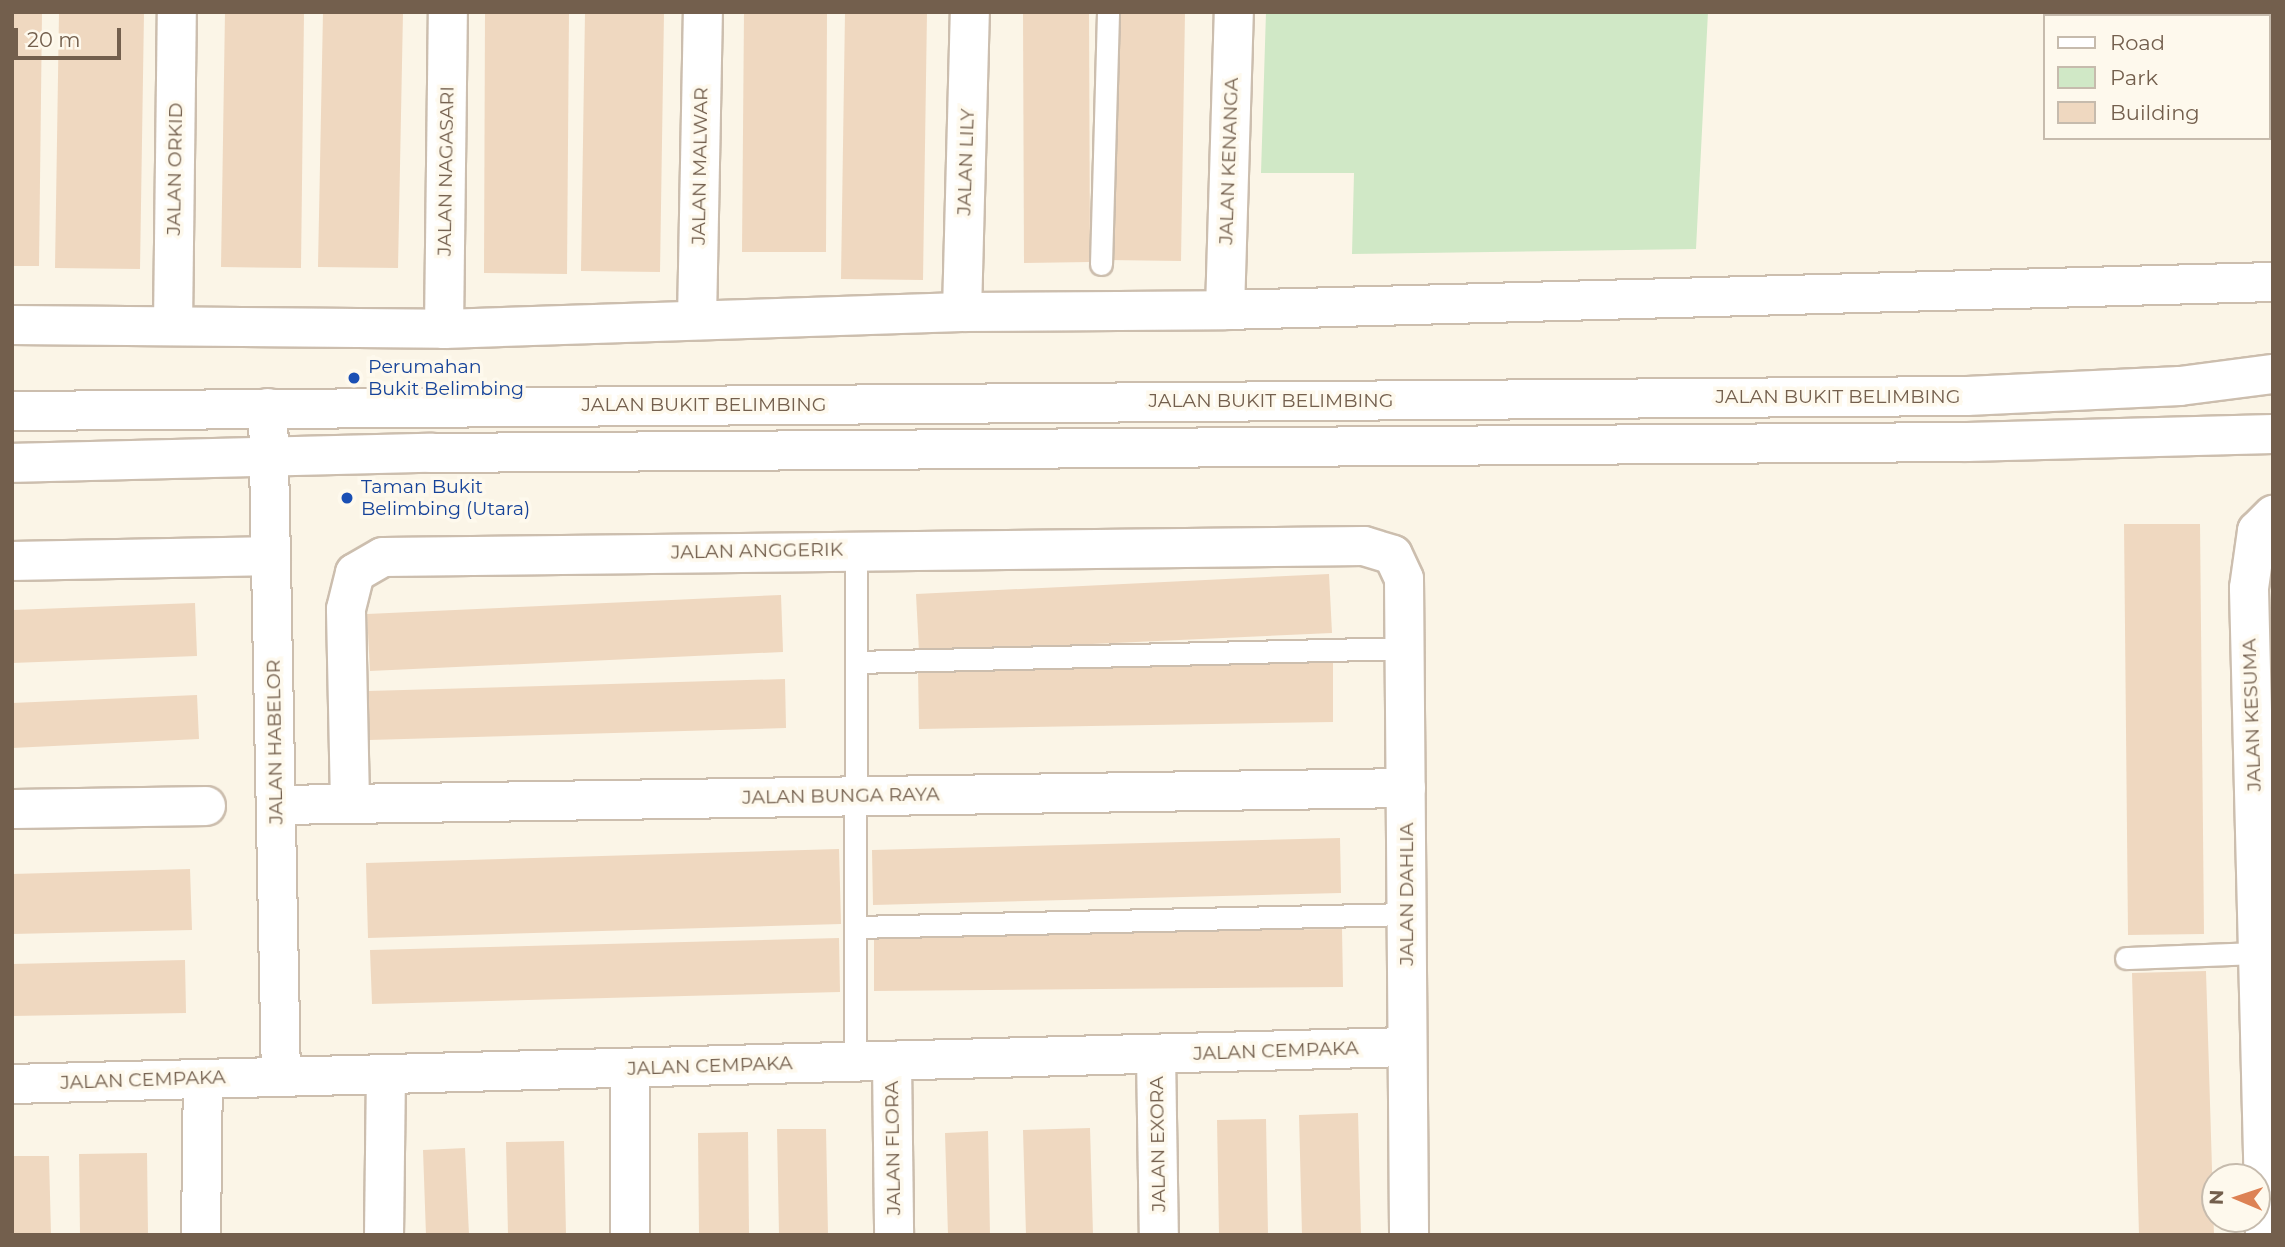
<!DOCTYPE html>
<style>
body{margin:0}
#map{position:relative;width:2285px;height:1247px;overflow:hidden;background:#fbf5e7;font-family:Montserrat,sans-serif}
div>[style]{position:absolute}
[style*='--x']{left:calc(var(--x)*1px);top:calc(var(--y)*1px);width:calc(var(--w)*1px);rotate:calc(var(--a)*1deg)}
.green>*{inset:0;background:#d0e8c6}
.building>*{inset:0;background:#efd8c0}
.roads{filter:drop-shadow(2px 0 #ccbeae) drop-shadow(-2px 0 #ccbeae) drop-shadow(0 2px #ccbeae) drop-shadow(0 -2px #ccbeae)}
.service>*{height:21px;margin:-10.5px;padding:0 10.5px;transform-origin:10.5px;border-radius:10.5px;background:#fff}
.minor>*{height:38px;margin:-19px;padding:0 19px;transform-origin:19px;border-radius:19px;background:#fff}
.secondary>*{height:38px;margin:-19px;padding:0 19px;transform-origin:19px;border-radius:19px;background:#fff}
.dots>*{width:19px;height:19px;translate:-50% -50%;box-sizing:border-box;border:4px solid #fef9ed;border-radius:50%}
span{translate:-50% -50%;white-space:nowrap;text-align:center;line-height:1.15;-webkit-text-stroke:7px #fef9ed;paint-order:stroke}
.street-label{font-size:19px;color:#735f4d}
.transit-label{font-size:19px;color:#164399}
.left{translate:0 -50%;text-align:left}
.frame{position:absolute;inset:0;border:14px solid #735f4d;pointer-events:none}
.legend{position:absolute;left:2043px;top:14px;width:228px;height:126px;box-sizing:border-box;background:#fef9ed;border:2px solid #c6bbad;margin:0;padding:9px 12px;list-style:none;font-size:21px;color:#735f4d}
.legend li{display:flex;align-items:center;gap:14px;height:35px}
.legend b{width:35px;border:2px solid #c6bbad}
.north{position:absolute;left:2201px;top:1163px;width:70px;height:70px;box-sizing:border-box;background:#fef9ed;border:2px solid #c6bbad;border-radius:50%;rotate:272deg;font-size:19px;font-weight:700;line-height:28px;text-align:center;color:#735f4d}
.north::after{content:'';display:block;margin:auto;width:24px;height:32px;background:#dd8254;clip-path:polygon(50% 0,100% 100%,50% 72%,0 100%)}
.scale{position:absolute;left:14px;top:28px;width:107px;height:32px;box-sizing:border-box;border:4px solid #735f4d;border-top:0;padding-left:9px;font-size:21px;line-height:24px;white-space:nowrap;color:#735f4d;-webkit-text-stroke:5px #fef9ed;paint-order:stroke}
</style>
<div id="map">
<div class="green">
<div style="clip-path:polygon(1266px 12px,1708px 12px,1696px 249px,1352px 254px,1354px 173px,1261px 173px)"></div>
</div>
<div class="building">
<div style="clip-path:polygon(12px 12px,42px 12px,39px 266px,12px 266px)"></div>
<div style="clip-path:polygon(59px 12px,144px 12px,140px 269px,55px 268px)"></div>
<div style="clip-path:polygon(225px 12px,304px 12px,301px 268px,221px 267px)"></div>
<div style="clip-path:polygon(323px 12px,403px 12px,398px 268px,318px 267px)"></div>
<div style="clip-path:polygon(485px 12px,569px 12px,567px 274px,484px 273px)"></div>
<div style="clip-path:polygon(585px 12px,664px 12px,660px 272px,581px 271px)"></div>
<div style="clip-path:polygon(744px 12px,827px 12px,826px 252px,742px 252px)"></div>
<div style="clip-path:polygon(845px 12px,927px 12px,923px 280px,841px 279px)"></div>
<div style="clip-path:polygon(1023px 12px,1089px 12px,1090px 262px,1024px 263px)"></div>
<div style="clip-path:polygon(1111px 12px,1185px 12px,1181px 261px,1107px 260px)"></div>
<div style="clip-path:polygon(2124px 524px,2200px 524px,2204px 934px,2128px 935px)"></div>
<div style="clip-path:polygon(1329px 574px,1332px 633px,919px 652px,916px 594px)"></div>
<div style="clip-path:polygon(781px 595px,783px 652px,370px 671px,367px 614px)"></div>
<div style="clip-path:polygon(195px 603px,197px 656px,12px 663px,12px 610px)"></div>
<div style="clip-path:polygon(1333px 662px,1333px 722px,919px 729px,918px 670px)"></div>
<div style="clip-path:polygon(785px 679px,786px 728px,369px 740px,368px 691px)"></div>
<div style="clip-path:polygon(197px 695px,199px 739px,12px 748px,12px 703px)"></div>
<div style="clip-path:polygon(1340px 838px,1341px 893px,873px 905px,872px 850px)"></div>
<div style="clip-path:polygon(839px 849px,841px 924px,368px 938px,366px 863px)"></div>
<div style="clip-path:polygon(190px 869px,192px 930px,12px 934px,12px 874px)"></div>
<div style="clip-path:polygon(1342px 929px,1343px 987px,874px 991px,874px 933px)"></div>
<div style="clip-path:polygon(839px 938px,840px 992px,372px 1004px,370px 950px)"></div>
<div style="clip-path:polygon(185px 960px,186px 1013px,12px 1016px,12px 964px)"></div>
<div style="clip-path:polygon(2206px 971px,2214px 1235px,2139px 1235px,2132px 973px)"></div>
<div style="clip-path:polygon(1358px 1113px,1361px 1235px,1302px 1235px,1299px 1115px)"></div>
<div style="clip-path:polygon(1266px 1119px,1268px 1235px,1219px 1235px,1217px 1120px)"></div>
<div style="clip-path:polygon(1090px 1128px,1093px 1235px,1026px 1235px,1023px 1130px)"></div>
<div style="clip-path:polygon(777px 1129px,826px 1129px,828px 1235px,779px 1235px)"></div>
<div style="clip-path:polygon(988px 1131px,990px 1235px,948px 1235px,945px 1133px)"></div>
<div style="clip-path:polygon(748px 1132px,749px 1235px,699px 1235px,698px 1133px)"></div>
<div style="clip-path:polygon(564px 1141px,566px 1235px,508px 1235px,506px 1142px)"></div>
<div style="clip-path:polygon(465px 1148px,469px 1235px,426px 1235px,423px 1150px)"></div>
<div style="clip-path:polygon(147px 1153px,148px 1235px,80px 1235px,79px 1154px)"></div>
<div style="clip-path:polygon(12px 1156px,49px 1156px,51px 1235px,12px 1235px)"></div>
</div>
<div class="roads">
<div class="service">
<div style="--x:1101;--y:264;--w:252;--a:-88.4"></div>
<div style="--x:856;--y:662;--w:549;--a:-1.46"></div>
<div style="--x:856;--y:927;--w:551;--a:-1.35"></div>
<div style="--x:2126;--y:958;--w:133;--a:-2.2"></div>
<div style="--x:855;--y:1062;--w:512;--a:-89.89"></div>
</div>
<div class="minor">
<div style="--x:1225;--y:310;--w:298;--a:-88.3"></div>
<div style="--x:962;--y:312;--w:300;--a:-88.5"></div>
<div style="--x:697;--y:320;--w:308;--a:-88.9"></div>
<div style="--x:12;--y:325;--w:432;--a:0.5"></div>
<div style="--x:444;--y:329;--w:518;--a:-1.88"></div>
<div style="--x:962;--y:312;--w:263;--a:-0.4"></div>
<div style="--x:1225;--y:310;--w:1048;--a:-1.53"></div>
<div style="--x:173;--y:325;--w:313;--a:-89.3"></div>
<div style="--x:444;--y:329;--w:317;--a:-89.3"></div>
<div style="--x:268;--y:408;--w:669;--a:88.89"></div>
<div style="--x:12;--y:561;--w:259;--a:-1.1"></div>
<div style="--x:350;--y:802;--w:193;--a:-91.2"></div>
<div style="--x:346;--y:609;--w:37;--a:-76"></div>
<div style="--x:355;--y:573;--w:32;--a:-30"></div>
<div style="--x:383;--y:557;--w:981;--a:-0.64"></div>
<div style="--x:1364;--y:546;--w:30;--a:17"></div>
<div style="--x:1393;--y:555;--w:26;--a:65"></div>
<div style="--x:1404;--y:579;--w:656;--a:89.56"></div>
<div style="--x:276;--y:805;--w:1130;--a:-0.86"></div>
<div style="--x:12;--y:809;--w:194;--a:-0.9"></div>
<div style="--x:1156;--y:1054;--w:181;--a:89.1"></div>
<div style="--x:892;--y:1061;--w:174;--a:89.3"></div>
<div style="--x:12;--y:1084;--w:1395;--a:-1.52"></div>
<div style="--x:201;--y:1235;--w:156;--a:-89.3"></div>
<div style="--x:384;--y:1235;--w:160;--a:-89.3"></div>
<div style="--x:630;--y:1235;--w:167;--a:-90"></div>
<div style="--x:2265;--y:1235;--w:647;--a:-91.42"></div>
<div style="--x:2249;--y:588;--w:58;--a:-82"></div>
<div style="--x:2257;--y:531;--w:23;--a:-45"></div>
</div>
<div class="secondary">
<div style="--x:12;--y:411;--w:1955;--a:-0.44"></div>
<div style="--x:1967;--y:396;--w:213;--a:-2.7"></div>
<div style="--x:2180;--y:386;--w:94;--a:-7.4"></div>
<div style="--x:12;--y:463;--w:418;--a:-1.4"></div>
<div style="--x:430;--y:453;--w:1537;--a:-0.41"></div>
<div style="--x:1967;--y:442;--w:306;--a:-1.5"></div>
</div>
</div>
<div class="dots">
<div style="left:354px;top:378px;background:#1a4fb4"></div>
<div style="left:347px;top:498px;background:#1a4fb4"></div>
</div>
<div class="street-label">
<span style="left:1229px;top:161px;rotate:-88deg">JALAN KENANGA</span>
<span style="left:966px;top:162px;rotate:-88deg">JALAN LILY</span>
<span style="left:700px;top:166px;rotate:-89deg">JALAN MALWAR</span>
<span style="left:175px;top:169px;rotate:-89deg">JALAN ORKID</span>
<span style="left:446px;top:171px;rotate:-89deg">JALAN NAGASARI</span>
<span style="left:1838px;top:397px">JALAN BUKIT BELIMBING</span>
<span style="left:1271px;top:401px">JALAN BUKIT BELIMBING</span>
<span style="left:704px;top:405px">JALAN BUKIT BELIMBING</span>
<span style="left:757px;top:551px;rotate:-1deg">JALAN ANGGERIK</span>
<span style="left:2252px;top:715px;rotate:-92deg">JALAN KESUMA</span>
<span style="left:275px;top:742px;rotate:-91deg">JALAN HABELOR</span>
<span style="left:841px;top:796px;rotate:-1deg">JALAN BUNGA RAYA</span>
<span style="left:1407px;top:894px;rotate:-90deg">JALAN DAHLIA</span>
<span style="left:1276px;top:1051px;rotate:-2deg">JALAN CEMPAKA</span>
<span style="left:710px;top:1066px;rotate:-2deg">JALAN CEMPAKA</span>
<span style="left:143px;top:1080px;rotate:-2deg">JALAN CEMPAKA</span>
<span style="left:1158px;top:1144px;rotate:-91deg">JALAN EXORA</span>
<span style="left:893px;top:1148px;rotate:-91deg">JALAN FLORA</span>
</div>
<div class="transit-label">
<span class="left" style="left:368px;top:378px">Perumahan<br>Bukit Belimbing</span>
<span class="left" style="left:361px;top:498px">Taman Bukit<br>Belimbing (Utara)</span>
</div>
<div class="frame"></div>
<ul class="legend">
<li><b style="height:9px;background:#fff"></b>Road</li>
<li><b style="height:19px;background:#d0e8c6"></b>Park</li>
<li><b style="height:19px;background:#efd8c0"></b>Building</li>
</ul>
<div class="north">N</div>
<div class="scale">20 m</div>
</div>
